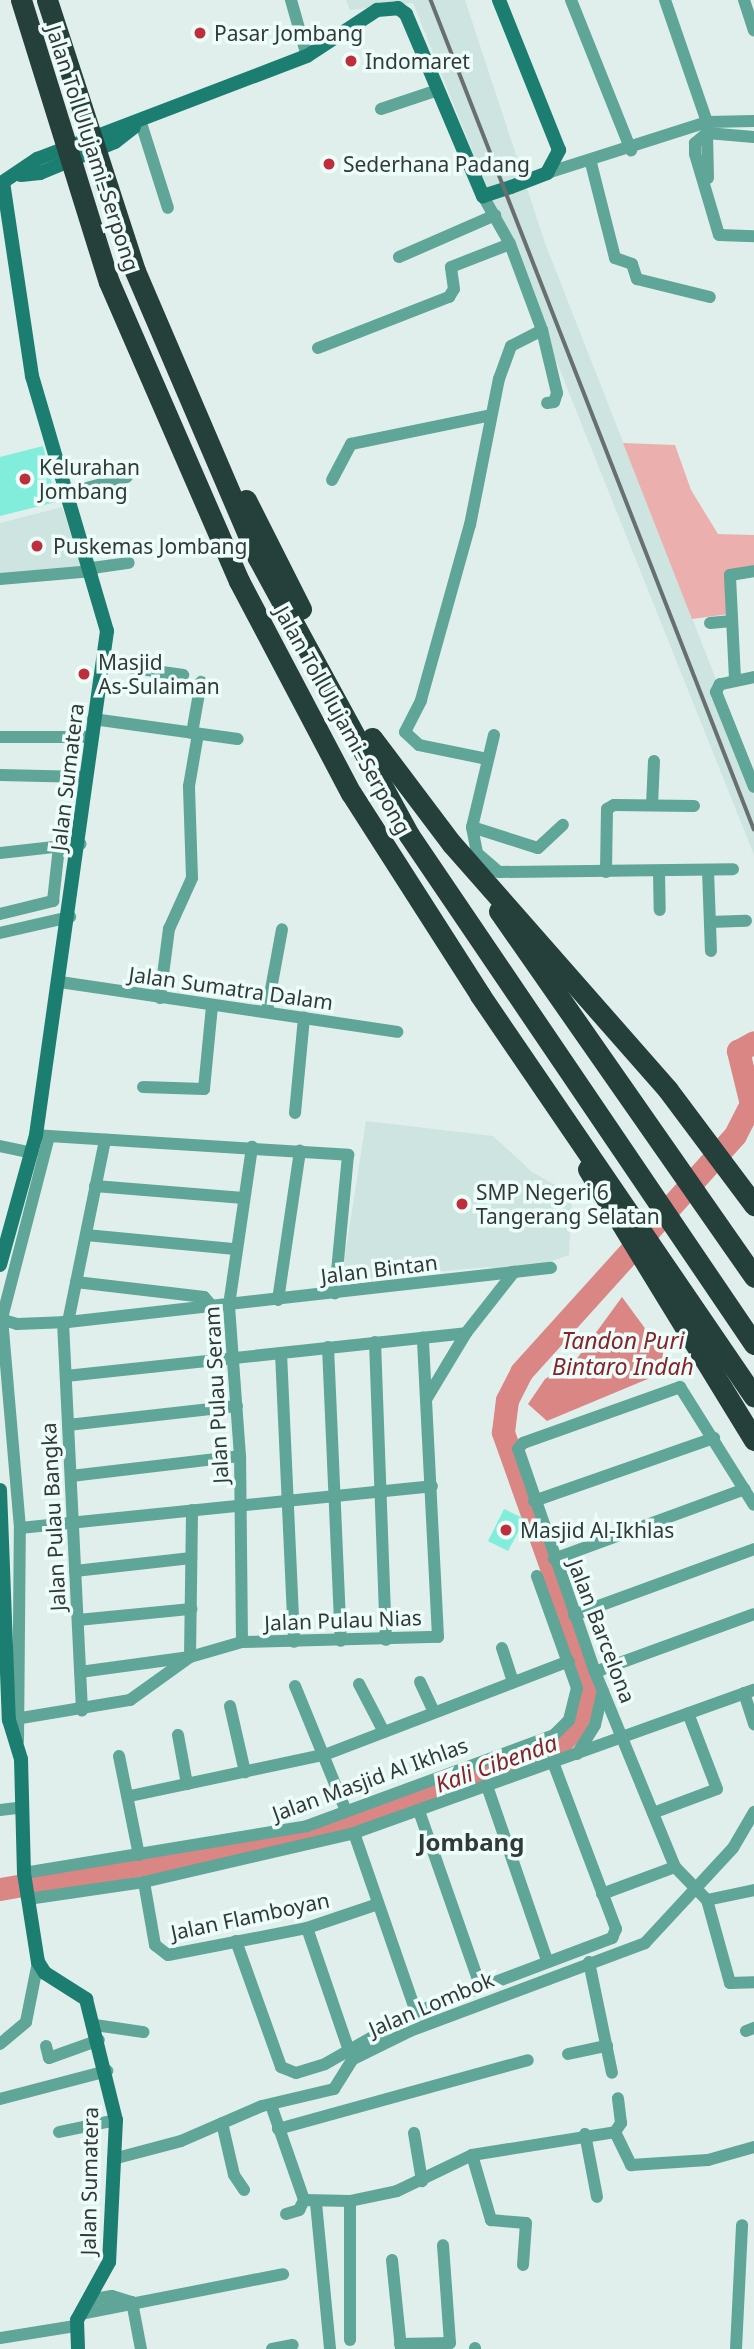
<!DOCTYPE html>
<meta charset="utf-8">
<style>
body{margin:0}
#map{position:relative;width:754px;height:2349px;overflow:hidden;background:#e0efec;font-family:"Noto Sans",sans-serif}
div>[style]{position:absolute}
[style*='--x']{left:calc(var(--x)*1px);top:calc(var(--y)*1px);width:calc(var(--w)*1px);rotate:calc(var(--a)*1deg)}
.built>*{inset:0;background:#cde4e0}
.green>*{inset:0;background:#ebafad}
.water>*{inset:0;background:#da8685}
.river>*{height:23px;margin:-11.5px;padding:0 11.5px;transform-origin:11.5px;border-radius:11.5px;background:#da8685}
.building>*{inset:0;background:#82edda}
.street>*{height:12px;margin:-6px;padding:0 6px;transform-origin:6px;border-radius:6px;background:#5fa598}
.secondary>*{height:14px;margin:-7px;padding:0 7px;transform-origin:7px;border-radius:7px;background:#1c7e70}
.highway>*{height:21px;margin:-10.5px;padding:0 10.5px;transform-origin:10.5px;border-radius:10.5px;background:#253f3a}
.rail>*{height:3.5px;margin:-1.75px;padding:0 1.75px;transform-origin:1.75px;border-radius:1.75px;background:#68706f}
.dots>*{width:19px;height:19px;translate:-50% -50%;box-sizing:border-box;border:4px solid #edfdf9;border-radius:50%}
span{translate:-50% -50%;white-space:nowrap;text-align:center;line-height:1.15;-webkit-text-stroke:7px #edfdf9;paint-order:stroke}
.poi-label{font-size:21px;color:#333938}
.left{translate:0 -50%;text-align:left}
.street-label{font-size:21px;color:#333938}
.water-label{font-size:23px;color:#87232c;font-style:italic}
.quarter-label{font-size:24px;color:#333938;font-weight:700}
</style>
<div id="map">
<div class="built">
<div style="clip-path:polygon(346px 0,465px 0,545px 243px,754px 776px,754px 855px,413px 3px,350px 10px)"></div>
<div style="clip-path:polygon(62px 507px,82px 568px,0 575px,0 523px)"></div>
<div style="clip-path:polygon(366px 1121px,493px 1136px,532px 1172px,572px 1194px,569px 1255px,524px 1271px,487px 1267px,341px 1281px)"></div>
</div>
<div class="green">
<div style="clip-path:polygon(623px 443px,675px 445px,691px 490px,718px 534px,754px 535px,754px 569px,727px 573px,729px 614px,692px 619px)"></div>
</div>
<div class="water">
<div style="clip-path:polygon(622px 1297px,674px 1368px,547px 1421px,528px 1404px,545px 1379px,576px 1360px)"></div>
</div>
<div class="river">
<div style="--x:0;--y:1889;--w:296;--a:-9.9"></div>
<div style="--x:292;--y:1838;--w:289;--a:-20"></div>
<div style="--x:564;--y:1739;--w:13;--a:-45"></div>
<div style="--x:573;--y:1730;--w:39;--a:-66"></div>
<div style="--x:589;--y:1694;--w:20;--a:-90"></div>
<div style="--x:589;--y:1674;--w:257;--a:-109.6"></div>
<div style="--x:503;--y:1432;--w:32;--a:-83"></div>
<div style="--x:507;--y:1400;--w:31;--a:-63"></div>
<div style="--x:521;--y:1372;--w:319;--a:-47.9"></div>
<div style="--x:735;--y:1135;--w:35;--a:-63"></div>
<div style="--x:751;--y:1104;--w:55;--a:-103.8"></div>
<div style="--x:738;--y:1051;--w:18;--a:-29"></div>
</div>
<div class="building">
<div style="clip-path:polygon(43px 446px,56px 502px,0 516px,0 457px)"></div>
<div style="clip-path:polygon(504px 1509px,525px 1519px,508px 1551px,488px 1541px)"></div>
</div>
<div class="street">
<div style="--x:291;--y:0;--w:58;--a:74.1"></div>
<div style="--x:571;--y:0;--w:162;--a:68.2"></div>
<div style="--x:665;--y:0;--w:129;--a:71"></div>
<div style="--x:744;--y:0;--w:32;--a:72"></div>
<div style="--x:381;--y:109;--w:60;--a:-18.4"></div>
<div style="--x:141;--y:123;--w:89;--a:72.4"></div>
<div style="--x:707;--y:133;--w:16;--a:140"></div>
<div style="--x:695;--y:143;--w:11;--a:90"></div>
<div style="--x:695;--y:154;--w:84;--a:73.5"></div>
<div style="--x:719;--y:235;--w:35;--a:2"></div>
<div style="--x:591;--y:163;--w:98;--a:75.8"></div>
<div style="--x:615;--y:258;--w:18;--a:19"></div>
<div style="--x:632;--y:264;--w:16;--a:72"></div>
<div style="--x:637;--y:279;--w:75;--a:13.9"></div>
<div style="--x:547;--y:173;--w:168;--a:-17.7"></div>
<div style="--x:707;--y:122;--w:47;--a:-1.2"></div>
<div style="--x:708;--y:178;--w:45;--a:-91.3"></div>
<div style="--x:707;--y:133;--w:47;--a:4.9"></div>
<div style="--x:483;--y:196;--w:55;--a:60.6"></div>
<div style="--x:510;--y:244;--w:92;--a:69.6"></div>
<div style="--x:542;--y:330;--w:65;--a:76.6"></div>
<div style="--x:557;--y:393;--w:9;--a:108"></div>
<div style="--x:554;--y:402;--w:7;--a:172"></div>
<div style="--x:399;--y:257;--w:105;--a:-23.6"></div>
<div style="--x:318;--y:348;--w:141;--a:-21.3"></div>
<div style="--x:449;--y:297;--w:9;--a:-58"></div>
<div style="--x:454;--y:289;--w:22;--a:-98"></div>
<div style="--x:451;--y:267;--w:63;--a:-21.3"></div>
<div style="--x:332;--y:480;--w:41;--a:-62.2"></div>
<div style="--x:351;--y:444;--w:143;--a:-11.7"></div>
<div style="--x:65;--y:494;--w:64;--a:-15.3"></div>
<div style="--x:92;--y:568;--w:37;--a:-8"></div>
<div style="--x:0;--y:579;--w:93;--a:-4.9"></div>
<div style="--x:710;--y:623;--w:22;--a:-5"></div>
<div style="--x:106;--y:664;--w:78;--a:8.1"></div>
<div style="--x:754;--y:677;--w:35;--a:168"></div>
<div style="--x:720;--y:684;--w:9;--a:117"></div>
<div style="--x:716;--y:692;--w:102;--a:68.2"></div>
<div style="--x:735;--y:679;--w:104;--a:-92.8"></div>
<div style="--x:730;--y:575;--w:24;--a:-9"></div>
<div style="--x:93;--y:719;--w:146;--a:7.9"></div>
<div style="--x:192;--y:733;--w:52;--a:-80"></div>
<div style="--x:494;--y:735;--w:95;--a:103.4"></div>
<div style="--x:472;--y:827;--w:26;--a:79"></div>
<div style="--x:477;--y:853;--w:29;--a:41"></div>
<div style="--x:499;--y:872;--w:234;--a:-0.7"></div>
<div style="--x:0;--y:737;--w:90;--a:0"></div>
<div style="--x:487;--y:759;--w:69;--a:-168.4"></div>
<div style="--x:419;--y:745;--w:19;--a:-137"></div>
<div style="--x:405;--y:732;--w:36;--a:-63"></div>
<div style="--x:421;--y:700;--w:182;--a:-74.4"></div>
<div style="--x:470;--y:525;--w:149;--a:-78.8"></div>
<div style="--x:499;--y:379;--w:35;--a:-70"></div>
<div style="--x:511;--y:346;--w:35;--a:-27"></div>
<div style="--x:0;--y:775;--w:86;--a:1.3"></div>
<div style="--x:652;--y:805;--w:44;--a:-87.4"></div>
<div style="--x:472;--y:827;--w:69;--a:17.7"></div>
<div style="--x:538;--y:848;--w:34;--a:-43"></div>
<div style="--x:0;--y:853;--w:81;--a:-6.4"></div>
<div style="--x:708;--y:870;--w:81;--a:87.9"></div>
<div style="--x:659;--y:871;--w:39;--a:89"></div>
<div style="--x:606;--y:872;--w:63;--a:-89.1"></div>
<div style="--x:607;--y:809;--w:8;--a:-30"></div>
<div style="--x:614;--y:805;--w:80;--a:0.7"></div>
<div style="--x:0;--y:914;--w:55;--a:-13.8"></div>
<div style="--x:53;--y:901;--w:54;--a:-83.7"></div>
<div style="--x:710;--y:922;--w:36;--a:-2"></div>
<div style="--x:0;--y:933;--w:72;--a:-12.9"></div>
<div style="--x:60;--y:982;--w:341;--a:8.4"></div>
<div style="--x:160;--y:998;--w:70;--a:-82.6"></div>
<div style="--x:169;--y:929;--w:56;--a:-65.7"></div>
<div style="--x:192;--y:878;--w:92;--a:-91.9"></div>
<div style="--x:189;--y:786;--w:53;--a:-80.2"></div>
<div style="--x:267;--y:1011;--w:83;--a:-79.6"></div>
<div style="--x:143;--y:1087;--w:61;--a:1.9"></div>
<div style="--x:204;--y:1089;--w:83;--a:-84.5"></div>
<div style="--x:295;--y:1113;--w:96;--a:-84.6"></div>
<div style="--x:49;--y:1136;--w:300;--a:3.6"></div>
<div style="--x:348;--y:1155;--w:139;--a:95.4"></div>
<div style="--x:0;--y:1146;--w:33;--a:12"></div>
<div style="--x:95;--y:1186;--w:149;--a:4.6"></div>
<div style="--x:86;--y:1235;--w:150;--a:5.4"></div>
<div style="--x:76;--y:1282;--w:129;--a:6.7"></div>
<div style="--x:204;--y:1297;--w:12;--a:48"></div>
<div style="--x:278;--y:1300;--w:151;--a:-81.6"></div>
<div style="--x:0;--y:1319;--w:18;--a:16"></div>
<div style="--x:17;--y:1324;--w:51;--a:-2.2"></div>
<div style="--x:68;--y:1322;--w:486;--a:-6.4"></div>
<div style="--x:63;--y:1322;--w:389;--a:87.2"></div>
<div style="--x:68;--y:1322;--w:186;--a:-78.5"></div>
<div style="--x:375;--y:1342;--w:298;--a:87.9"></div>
<div style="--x:328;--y:1347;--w:294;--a:87.5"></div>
<div style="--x:281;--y:1353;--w:289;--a:87.4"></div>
<div style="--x:66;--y:1376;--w:402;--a:-6.1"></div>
<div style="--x:427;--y:1398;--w:76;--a:-59"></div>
<div style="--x:466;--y:1333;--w:78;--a:-51.8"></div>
<div style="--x:68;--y:1425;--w:170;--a:-6.4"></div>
<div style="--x:71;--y:1476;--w:170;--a:-6.7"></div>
<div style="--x:534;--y:1501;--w:191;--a:-19.3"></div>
<div style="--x:20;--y:1528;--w:414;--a:-5.8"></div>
<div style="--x:554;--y:1559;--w:203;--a:-20.1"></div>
<div style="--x:75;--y:1571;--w:117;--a:-6.4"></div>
<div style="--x:574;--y:1615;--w:192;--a:-20.1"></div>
<div style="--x:78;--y:1620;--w:114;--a:-5.6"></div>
<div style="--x:242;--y:1642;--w:186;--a:-90.6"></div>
<div style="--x:240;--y:1456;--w:151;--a:-94.2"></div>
<div style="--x:229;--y:1305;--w:160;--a:-81.7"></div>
<div style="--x:502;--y:1648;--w:36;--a:72"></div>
<div style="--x:80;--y:1672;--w:111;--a:-7.8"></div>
<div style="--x:190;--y:1657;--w:147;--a:-89.2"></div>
<div style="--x:595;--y:1672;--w:169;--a:-20"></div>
<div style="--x:420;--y:1682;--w:31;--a:65"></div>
<div style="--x:359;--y:1684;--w:54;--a:62.5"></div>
<div style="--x:295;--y:1686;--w:135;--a:67.8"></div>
<div style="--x:744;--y:1693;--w:33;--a:72"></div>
<div style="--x:230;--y:1706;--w:68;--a:77.2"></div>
<div style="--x:9;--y:1720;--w:123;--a:-9.4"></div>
<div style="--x:130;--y:1700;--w:74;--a:-35.6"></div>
<div style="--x:190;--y:1657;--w:54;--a:-16.1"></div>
<div style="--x:242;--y:1642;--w:196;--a:-1.5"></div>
<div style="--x:438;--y:1637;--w:300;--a:-92.9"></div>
<div style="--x:178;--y:1735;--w:50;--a:79.6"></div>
<div style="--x:18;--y:1741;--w:213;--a:-89.5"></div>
<div style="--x:20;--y:1528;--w:211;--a:-94.9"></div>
<div style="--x:2;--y:1318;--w:188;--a:-75.5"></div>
<div style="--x:49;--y:1136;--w:13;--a:-176"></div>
<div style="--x:577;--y:1754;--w:34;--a:-58"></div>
<div style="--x:595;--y:1725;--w:35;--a:-77"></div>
<div style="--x:119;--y:1756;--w:101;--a:78.6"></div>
<div style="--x:487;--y:1786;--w:184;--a:71"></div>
<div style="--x:130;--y:1796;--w:201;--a:-12"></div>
<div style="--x:327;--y:1754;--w:259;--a:-21"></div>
<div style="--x:0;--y:1810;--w:23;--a:-7"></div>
<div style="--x:419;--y:1811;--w:184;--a:70.7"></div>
<div style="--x:653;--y:1813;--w:68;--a:-20.6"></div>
<div style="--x:717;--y:1789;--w:81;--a:-110.9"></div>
<div style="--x:354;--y:1833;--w:189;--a:70.9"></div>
<div style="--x:24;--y:1873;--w:287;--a:-9.4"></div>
<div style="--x:307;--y:1826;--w:263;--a:-20.2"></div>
<div style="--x:554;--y:1735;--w:21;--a:-45"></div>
<div style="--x:569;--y:1720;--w:33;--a:-76"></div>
<div style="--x:577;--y:1688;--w:119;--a:-109.7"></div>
<div style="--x:144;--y:1882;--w:64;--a:80.1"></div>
<div style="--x:155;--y:1945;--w:16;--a:38"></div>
<div style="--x:168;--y:1955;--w:142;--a:-11"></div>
<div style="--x:307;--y:1928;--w:75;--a:-18.7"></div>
<div style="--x:602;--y:1894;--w:78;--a:-20.3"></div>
<div style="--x:28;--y:1899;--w:117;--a:-8.3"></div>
<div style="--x:144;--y:1882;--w:216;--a:-13.1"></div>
<div style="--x:354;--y:1833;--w:425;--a:-19.7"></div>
<div style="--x:707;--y:1900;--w:46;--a:-134.1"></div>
<div style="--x:675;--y:1867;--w:211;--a:-112.3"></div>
<div style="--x:595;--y:1672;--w:236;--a:-109"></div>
<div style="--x:518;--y:1449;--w:8;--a:-50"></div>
<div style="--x:523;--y:1443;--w:167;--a:-19.6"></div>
<div style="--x:680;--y:1387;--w:139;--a:57.9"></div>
<div style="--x:707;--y:1900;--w:86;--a:74.5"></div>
<div style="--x:730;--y:1983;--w:24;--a:-2"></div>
<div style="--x:707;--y:1900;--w:48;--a:-12"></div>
<div style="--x:307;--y:1928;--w:130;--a:71.1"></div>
<div style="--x:236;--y:1941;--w:134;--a:70.3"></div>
<div style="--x:281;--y:2067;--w:16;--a:22"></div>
<div style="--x:296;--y:2073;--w:30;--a:-17"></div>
<div style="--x:325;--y:2064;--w:105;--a:-29.7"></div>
<div style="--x:416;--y:2012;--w:210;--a:-20.7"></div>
<div style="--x:612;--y:1938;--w:10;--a:-66"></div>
<div style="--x:616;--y:1929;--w:178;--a:-110.7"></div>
<div style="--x:589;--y:1962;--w:113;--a:78.3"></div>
<div style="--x:95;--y:2025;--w:49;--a:8.3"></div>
<div style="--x:746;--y:2031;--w:9;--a:-21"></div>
<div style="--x:0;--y:2044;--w:34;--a:-40"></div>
<div style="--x:26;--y:2022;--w:61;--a:-78.7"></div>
<div style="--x:46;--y:2046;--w:12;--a:76"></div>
<div style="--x:49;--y:2058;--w:53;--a:-19.8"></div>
<div style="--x:568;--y:2054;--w:40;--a:-12"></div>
<div style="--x:0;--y:2099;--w:111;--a:-14.7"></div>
<div style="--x:271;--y:2105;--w:101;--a:70.8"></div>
<div style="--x:222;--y:2123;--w:53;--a:77"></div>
<div style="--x:234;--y:2175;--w:18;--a:56"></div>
<div style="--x:278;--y:2129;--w:259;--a:-15.4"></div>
<div style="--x:59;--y:2132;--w:58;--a:-11.9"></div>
<div style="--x:615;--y:2132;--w:37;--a:64"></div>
<div style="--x:631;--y:2165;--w:77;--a:-3.7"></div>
<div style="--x:708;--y:2160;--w:48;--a:-15.8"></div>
<div style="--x:615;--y:2132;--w:11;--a:-56"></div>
<div style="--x:621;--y:2123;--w:25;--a:-97"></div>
<div style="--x:414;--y:2133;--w:49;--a:80.5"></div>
<div style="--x:585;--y:2134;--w:64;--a:79.2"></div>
<div style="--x:472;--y:2155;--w:68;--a:73.7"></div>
<div style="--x:491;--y:2220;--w:35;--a:5"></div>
<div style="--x:526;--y:2223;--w:42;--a:94.1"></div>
<div style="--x:113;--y:2159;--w:70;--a:-14.8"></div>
<div style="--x:181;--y:2141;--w:88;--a:-23.4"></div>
<div style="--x:262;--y:2106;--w:74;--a:-13.3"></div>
<div style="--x:334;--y:2089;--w:36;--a:-58"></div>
<div style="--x:353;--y:2059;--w:64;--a:-26.2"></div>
<div style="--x:410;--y:2031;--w:251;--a:-20.5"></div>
<div style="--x:645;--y:1943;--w:129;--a:-47.2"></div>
<div style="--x:733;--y:1848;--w:42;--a:-59.7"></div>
<div style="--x:304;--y:2200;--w:46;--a:1.2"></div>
<div style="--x:350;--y:2201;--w:48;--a:-12"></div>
<div style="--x:397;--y:2191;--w:83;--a:-25.6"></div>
<div style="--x:472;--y:2155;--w:145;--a:-9.1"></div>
<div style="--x:350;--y:2201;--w:139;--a:90"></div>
<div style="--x:316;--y:2203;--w:147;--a:84.5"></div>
<div style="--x:286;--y:2214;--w:14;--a:-17"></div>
<div style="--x:299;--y:2210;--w:11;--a:-63"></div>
<div style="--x:392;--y:2260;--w:89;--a:84.2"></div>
<div style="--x:89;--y:2300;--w:23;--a:-10"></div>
<div style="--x:112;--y:2296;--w:21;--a:17"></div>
<div style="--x:132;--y:2302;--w:48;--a:79.2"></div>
<div style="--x:80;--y:2314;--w:207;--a:-11.1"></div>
<div style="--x:0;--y:2338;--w:76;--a:-9.1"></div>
<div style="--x:400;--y:2344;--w:50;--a:-1.1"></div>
<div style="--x:450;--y:2343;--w:98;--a:-94.1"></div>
<div style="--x:272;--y:2349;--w:21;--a:-11"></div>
<div style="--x:475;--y:2349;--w:1;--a:-90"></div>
<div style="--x:736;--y:2349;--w:124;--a:-87.2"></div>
</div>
<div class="secondary">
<div style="--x:21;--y:175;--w:19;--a:-6"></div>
<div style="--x:40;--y:173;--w:81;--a:-22.5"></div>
<div style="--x:115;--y:142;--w:24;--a:-38"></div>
<div style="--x:0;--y:184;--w:45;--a:-34"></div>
<div style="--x:37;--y:159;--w:289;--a:-20.9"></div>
<div style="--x:307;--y:56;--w:84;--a:-33.3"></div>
<div style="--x:377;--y:10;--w:21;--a:-5"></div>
<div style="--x:398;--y:8;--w:10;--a:37"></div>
<div style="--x:406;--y:14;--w:198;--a:67.1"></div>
<div style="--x:483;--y:196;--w:29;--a:-18"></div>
<div style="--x:511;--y:187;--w:39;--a:-21"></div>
<div style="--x:547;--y:173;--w:26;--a:-62"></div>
<div style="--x:559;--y:150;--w:162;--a:-111.8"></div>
<div style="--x:0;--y:1265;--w:135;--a:-74.5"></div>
<div style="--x:36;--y:1135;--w:509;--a:-81.98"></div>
<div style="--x:107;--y:631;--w:266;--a:-106.4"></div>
<div style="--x:32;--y:376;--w:195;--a:-98.5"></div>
<div style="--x:0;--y:1490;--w:230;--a:87.8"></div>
<div style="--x:9;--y:1720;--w:41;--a:72.9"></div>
<div style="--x:21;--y:1759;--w:114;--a:88.5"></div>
<div style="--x:24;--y:1873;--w:90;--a:81.1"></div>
<div style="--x:38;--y:1962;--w:13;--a:58"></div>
<div style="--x:45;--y:1973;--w:49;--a:32.4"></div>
<div style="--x:86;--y:1999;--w:125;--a:76.1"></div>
<div style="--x:116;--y:2120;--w:142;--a:92.8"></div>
<div style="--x:109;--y:2262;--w:66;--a:118.9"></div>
<div style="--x:77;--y:2320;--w:29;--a:88"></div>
</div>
<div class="highway">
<div style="--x:21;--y:0;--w:295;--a:72.7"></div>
<div style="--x:109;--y:282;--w:326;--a:66.5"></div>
<div style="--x:239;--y:581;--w:240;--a:62.2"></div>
<div style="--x:351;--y:793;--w:240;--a:57.4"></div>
<div style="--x:480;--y:995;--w:486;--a:55.7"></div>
<div style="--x:47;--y:0;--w:285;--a:72"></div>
<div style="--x:135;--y:271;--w:312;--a:66.8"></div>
<div style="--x:258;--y:558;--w:315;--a:61.4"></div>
<div style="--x:409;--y:835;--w:615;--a:55.87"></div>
<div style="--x:246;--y:500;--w:122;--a:63.2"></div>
<div style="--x:372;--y:738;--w:133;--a:53"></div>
<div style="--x:452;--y:844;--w:327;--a:48.7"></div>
<div style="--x:668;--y:1090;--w:144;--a:53.2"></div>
<div style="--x:499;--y:911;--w:446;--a:55.1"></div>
<div style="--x:588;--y:1169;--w:318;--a:58.5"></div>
</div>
<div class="rail">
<div style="--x:431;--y:0;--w:890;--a:68.71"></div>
</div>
<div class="dots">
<div style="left:200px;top:33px;background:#be2e3d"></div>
<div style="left:351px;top:61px;background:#be2e3d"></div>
<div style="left:329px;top:164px;background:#be2e3d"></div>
<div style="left:25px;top:479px;background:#be2e3d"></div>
<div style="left:37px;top:546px;background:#be2e3d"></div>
<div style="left:84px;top:674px;background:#be2e3d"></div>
<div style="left:462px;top:1204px;background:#be2e3d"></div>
<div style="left:506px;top:1530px;background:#be2e3d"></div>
</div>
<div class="poi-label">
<span class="left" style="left:214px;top:33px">Pasar Jombang</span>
<span class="left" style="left:365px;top:61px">Indomaret</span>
<span class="left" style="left:343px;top:164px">Sederhana Padang</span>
<span class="left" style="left:39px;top:479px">Kelurahan<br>Jombang</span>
<span class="left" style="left:53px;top:546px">Puskemas Jombang</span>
<span class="left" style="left:98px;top:674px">Masjid<br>As-Sulaiman</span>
<span class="left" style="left:476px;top:1204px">SMP Negeri 6<br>Tangerang Selatan</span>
<span class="left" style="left:520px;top:1530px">Masjid Al-Ikhlas</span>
</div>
<div class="street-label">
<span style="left:93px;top:148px;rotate:72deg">Jalan Tol Ulujami–Serpong</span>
<span style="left:343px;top:720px;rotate:61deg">Jalan Tol Ulujami–Serpong</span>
<span style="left:67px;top:777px;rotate:-83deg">Jalan Sumatera</span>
<span style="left:231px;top:988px;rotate:8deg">Jalan Sumatra Dalam</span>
<span style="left:379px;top:1269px;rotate:-7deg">Jalan Bintan</span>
<span style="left:216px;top:1395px;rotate:-93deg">Jalan Pulau Seram</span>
<span style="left:53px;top:1517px;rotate:-93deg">Jalan Pulau Bangka</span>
<span style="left:343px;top:1620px;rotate:-2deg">Jalan Pulau Nias</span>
<span style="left:602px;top:1631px;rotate:69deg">Jalan Barcelona</span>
<span style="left:370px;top:1779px;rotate:-20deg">Jalan Masjid Al Ikhlas</span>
<span style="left:250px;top:1916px;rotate:-12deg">Jalan Flamboyan</span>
<span style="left:431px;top:2004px;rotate:-23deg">Jalan Lombok</span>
<span style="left:89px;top:2181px;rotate:-89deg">Jalan Sumatera</span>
</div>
<div class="water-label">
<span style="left:623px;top:1353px">Tandon Puri<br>Bintaro Indah</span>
<span style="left:496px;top:1763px;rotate:-20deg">Kali Cibenda</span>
</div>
<div class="quarter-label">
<span style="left:471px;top:1842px">Jombang</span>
</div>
</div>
